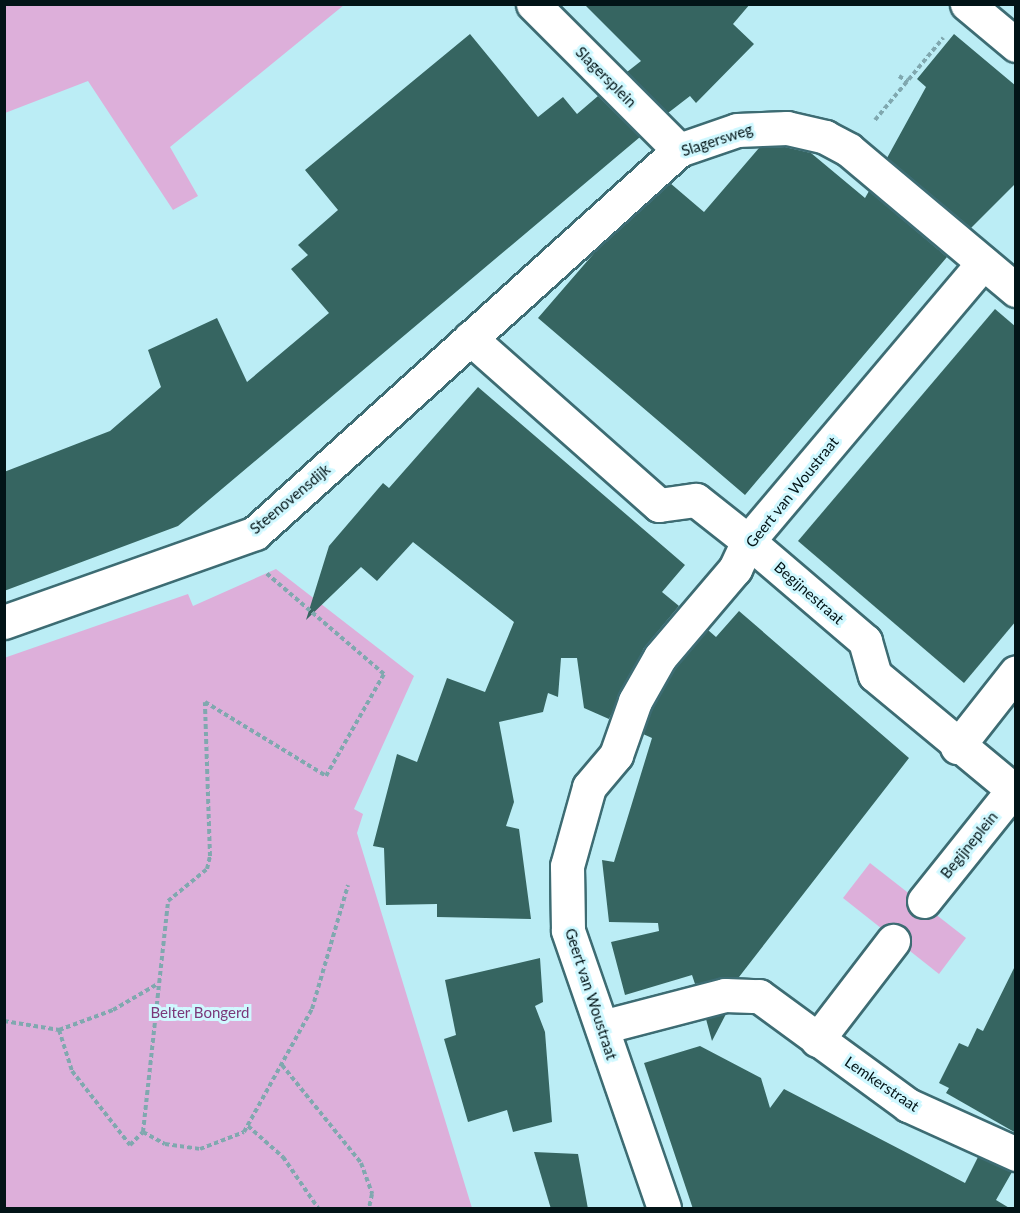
<!DOCTYPE html>
<style>
body{margin:0}
#map{position:relative;width:1020px;height:1213px;overflow:hidden;background:#bbedf5;font-family:Lato,sans-serif}
div>[style]{position:absolute}
[style*='--x']{left:calc(var(--x)*1px);top:calc(var(--y)*1px);width:calc(var(--w)*1px);rotate:calc(var(--a)*1deg)}
.green>*{inset:0;background:#ddafda}
.building>*{inset:0;background:#366561}
.path>*{height:4px;margin-top:-2px;transform-origin:0;background:repeating-linear-gradient(90deg,#80a8af 0 4.5px,transparent 0 7.5px)}
.roads{filter:drop-shadow(2px 0 #3d6c73) drop-shadow(-2px 0 #3d6c73) drop-shadow(0 2px #3d6c73) drop-shadow(0 -2px #3d6c73)}
.street>*{height:33px;margin:-16.5px;padding:0 16.5px;transform-origin:16.5px;border-radius:16.5px;background:#fff}
span{translate:-50% -50%;white-space:nowrap;text-align:center;line-height:1.15;-webkit-text-stroke:6px #d0f8ff;paint-order:stroke}
.street-label{font-size:15px;color:#021417}
.park-label{font-size:15px;color:#7b3879}
.frame{position:absolute;inset:0;border:6px solid #021417;pointer-events:none}
</style>
<div id="map">
<div class="green">
<div style="clip-path:polygon(5px 4px,344px 4px,344px 5px,170px 147px,198px 196px,173px 210px,88px 81px,5px 113px)"></div>
<div style="clip-path:polygon(276px 569px,414px 676px,354px 809px,363px 814px,357px 833px,472px 1208px,5px 1208px,4px 658px,188px 594px,193px 606px)"></div>
<div style="clip-path:polygon(870px 863px,966px 938px,939px 974px,843px 898px)"></div>
</div>
<div class="building">
<div style="clip-path:polygon(584px 4px,750px 4px,733px 24px,754px 44px,696px 103px,690px 96px,668px 113px,627px 72px,641px 61px)"></div>
<div style="clip-path:polygon(470px 34px,538px 117px,563px 97px,577px 114px,598px 96px,640px 137px,178px 526px,4px 591px,4px 472px,110px 431px,161px 387px,148px 350px,217px 318px,247px 382px,329px 313px,291px 269px,308px 255px,298px 245px,338px 210px,305px 170px)"></div>
<div style="clip-path:polygon(954px 34px,1016px 86px,1016px 183px,971px 228px,887px 158px,926px 87px,917px 79px)"></div>
<div style="clip-path:polygon(785px 147px,811px 153px,865px 198px,869px 191px,947px 257px,745px 495px,538px 318px,602px 244px,670px 183px,704px 212px,759px 148px)"></div>
<div style="clip-path:polygon(995px 309px,1016px 327px,1016px 621px,964px 683px,798px 541px)"></div>
<div style="clip-path:polygon(478px 387px,685px 565px,662px 592px,679px 606px,644px 648px,609px 719px,584px 708px,577px 658px,561px 658px,558px 697px,548px 693px,543px 712px,499px 722px,514px 802px,506px 826px,519px 829px,531px 919px,437px 917px,437px 904px,386px 905px,384px 848px,373px 846px,397px 754px,417px 762px,447px 678px,485px 692px,514px 622px,413px 542px,377px 581px,361px 567px,306px 620px,329px 546px,383px 483px,389px 488px)"></div>
<div style="clip-path:polygon(739px 611px,909px 758px,739px 977px,695px 984px,692px 975px,625px 995px,611px 942px,659px 931px,658px 923px,609px 922px,602px 860px,614px 862px,652px 738px,643px 734px,652px 709px,675px 668px,708px 630px,716px 637px)"></div>
<div style="clip-path:polygon(540px 958px,543px 1002px,535px 1006px,545px 1032px,552px 1122px,513px 1132px,507px 1110px,468px 1122px,444px 1039px,456px 1035px,445px 980px)"></div>
<div style="clip-path:polygon(1016px 964px,1016px 1133px,946px 1093px,949px 1088px,939px 1083px,959px 1043px,968px 1047px,977px 1028px,983px 1031px)"></div>
<div style="clip-path:polygon(726px 1014px,712px 1041px,706px 1019px)"></div>
<div style="clip-path:polygon(700px 1046px,761px 1078px,770px 1108px,784px 1089px,965px 1183px,978px 1157px,1012px 1172px,996px 1200px,1011px 1209px,693px 1209px,644px 1063px)"></div>
<div style="clip-path:polygon(534px 1152px,578px 1154px,588px 1209px,551px 1209px)"></div>
</div>
<div class="path">
<div style="--x:899;--y:76;--w:11;--a:34"></div>
<div style="--x:875;--y:120;--w:107;--a:-50.3"></div>
<div style="--x:4;--y:1021;--w:56;--a:9.3"></div>
<div style="--x:59;--y:1030;--w:58;--a:-20.3"></div>
<div style="--x:113;--y:1010;--w:50;--a:-30.2"></div>
<div style="--x:59;--y:1030;--w:43;--a:72.4"></div>
<div style="--x:72;--y:1071;--w:94;--a:51.9"></div>
<div style="--x:130;--y:1145;--w:18;--a:-45"></div>
<div style="--x:143;--y:1132;--w:232;--a:-83.8"></div>
<div style="--x:168;--y:901;--w:50;--a:-39.4"></div>
<div style="--x:207;--y:869;--w:13;--a:-77"></div>
<div style="--x:210;--y:856;--w:154;--a:-91.9"></div>
<div style="--x:205;--y:702;--w:142;--a:31.4"></div>
<div style="--x:326;--y:776;--w:117;--a:-60.4"></div>
<div style="--x:384;--y:674;--w:155;--a:-139.4"></div>
<div style="--x:282;--y:1065;--w:126;--a:51.1"></div>
<div style="--x:361;--y:1163;--w:33;--a:70"></div>
<div style="--x:372;--y:1194;--w:14;--a:102"></div>
<div style="--x:248;--y:1126;--w:47;--a:41.5"></div>
<div style="--x:283;--y:1157;--w:62;--a:55.5"></div>
<div style="--x:143;--y:1132;--w:25;--a:29"></div>
<div style="--x:165;--y:1144;--w:35;--a:8"></div>
<div style="--x:200;--y:1149;--w:47;--a:-21.1"></div>
<div style="--x:244;--y:1132;--w:141;--a:-61.1"></div>
<div style="--x:312;--y:1009;--w:129;--a:-73.8"></div>
</div>
<div class="roads">
<div class="street">
<div style="--x:533;--y:4;--w:206;--a:45"></div>
<div style="--x:967;--y:4;--w:64;--a:39.9"></div>
<div style="--x:470;--y:338;--w:252;--a:41.5"></div>
<div style="--x:659;--y:505;--w:37;--a:-8"></div>
<div style="--x:696;--y:500;--w:66;--a:38.3"></div>
<div style="--x:748;--y:541;--w:154;--a:40.5"></div>
<div style="--x:865;--y:641;--w:35;--a:74"></div>
<div style="--x:875;--y:675;--w:183;--a:39.7"></div>
<div style="--x:4;--y:622;--w:266;--a:-19.5"></div>
<div style="--x:255;--y:533;--w:571;--a:-42.09"></div>
<div style="--x:679;--y:150;--w:61;--a:-19"></div>
<div style="--x:737;--y:130;--w:50;--a:-2.3"></div>
<div style="--x:787;--y:128;--w:39;--a:13"></div>
<div style="--x:825;--y:137;--w:27;--a:28"></div>
<div style="--x:849;--y:150;--w:218;--a:40"></div>
<div style="--x:957;--y:747;--w:95;--a:-51.8"></div>
<div style="--x:924;--y:901;--w:142;--a:-51.3"></div>
<div style="--x:602;--y:1027;--w:127;--a:-14.6"></div>
<div style="--x:725;--y:995;--w:34;--a:2"></div>
<div style="--x:759;--y:996;--w:185;--a:36.2"></div>
<div style="--x:908;--y:1105;--w:119;--a:24.4"></div>
<div style="--x:817;--y:1040;--w:125;--a:-52.5"></div>
<div style="--x:664;--y:1208;--w:294;--a:-109.1"></div>
<div style="--x:568;--y:930;--w:64;--a:-90.9"></div>
<div style="--x:567;--y:866;--w:82;--a:-74.4"></div>
<div style="--x:589;--y:787;--w:42;--a:-49.8"></div>
<div style="--x:616;--y:755;--w:57;--a:-70.6"></div>
<div style="--x:635;--y:701;--w:51;--a:-60.4"></div>
<div style="--x:660;--y:657;--w:116;--a:-49.6"></div>
<div style="--x:735;--y:569;--w:31;--a:-65"></div>
<div style="--x:748;--y:541;--w:364;--a:-49.8"></div>
</div>
</div>
<div class="street-label">
<span style="left:606px;top:77px;rotate:45deg">Slagersplein</span>
<span style="left:717px;top:140px;rotate:-18deg">Slagersweg</span>
<span style="left:792px;top:492px;rotate:-51deg">Geert van Woustraat</span>
<span style="left:290px;top:499px;rotate:-40deg">Steenovensdijk</span>
<span style="left:809px;top:593px;rotate:41deg">Begijnestraat</span>
<span style="left:969px;top:845px;rotate:-51deg">Begijneplein</span>
<span style="left:591px;top:994px;rotate:72deg">Geert van Woustraat</span>
<span style="left:882px;top:1084px;rotate:34deg">Lemkerstraat</span>
</div>
<div class="park-label">
<span style="left:200px;top:1013px">Belter Bongerd</span>
</div>
<div class="frame"></div>
</div>
